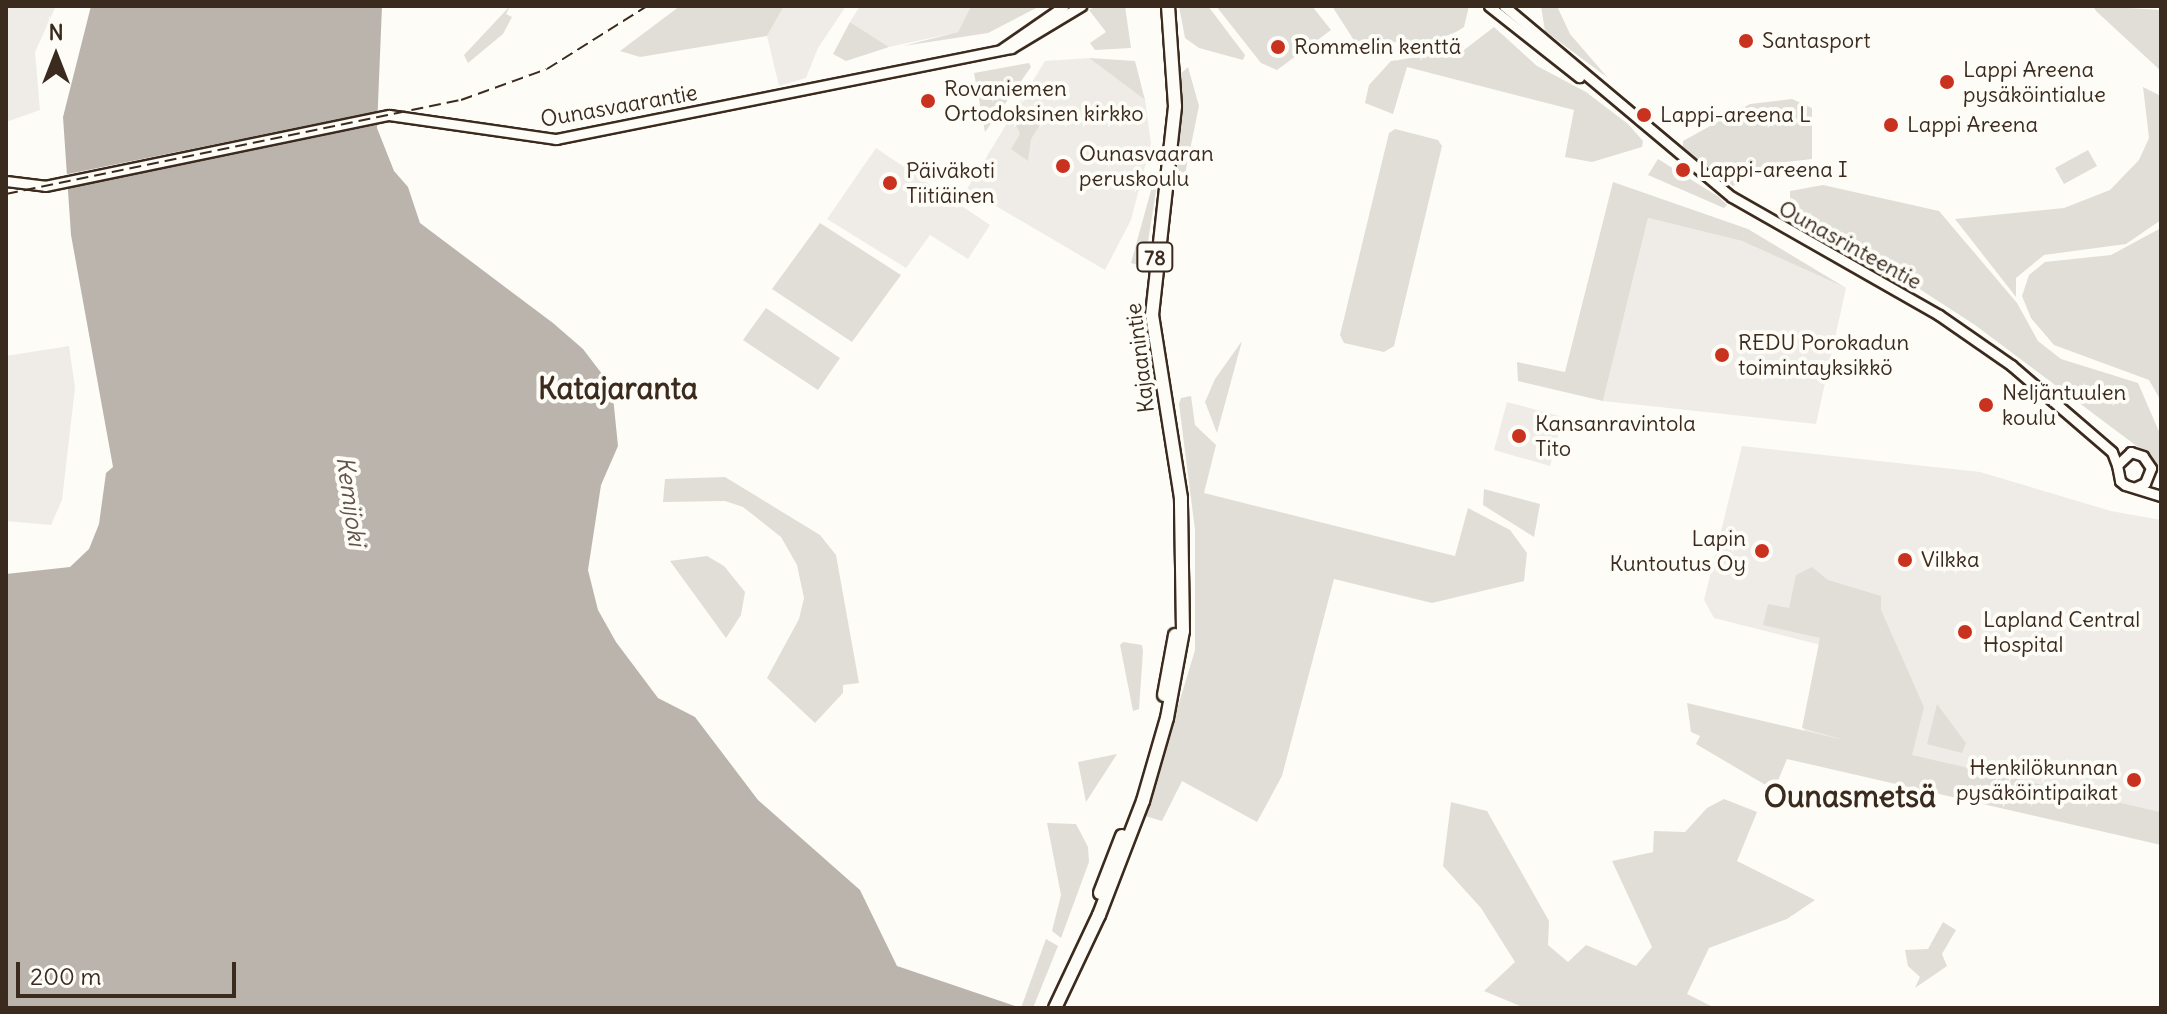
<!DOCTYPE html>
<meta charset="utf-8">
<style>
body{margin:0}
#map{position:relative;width:2167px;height:1014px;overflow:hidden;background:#fdfcf7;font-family:Delius,sans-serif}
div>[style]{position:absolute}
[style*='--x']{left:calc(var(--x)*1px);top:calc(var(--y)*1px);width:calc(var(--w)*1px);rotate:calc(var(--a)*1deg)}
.built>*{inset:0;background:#efece7}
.green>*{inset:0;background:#e1ded7}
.water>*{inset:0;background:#bbb4ad}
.pier>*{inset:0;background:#fdfcf7}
.roads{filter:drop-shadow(2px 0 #3b2a1e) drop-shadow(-2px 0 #3b2a1e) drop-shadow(0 2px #3b2a1e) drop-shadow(0 -2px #3b2a1e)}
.tertiary>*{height:9px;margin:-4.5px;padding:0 4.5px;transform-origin:4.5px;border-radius:4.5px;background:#fdfcf7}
.primary>*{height:12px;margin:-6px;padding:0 6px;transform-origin:6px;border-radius:6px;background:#fdfcf7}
.rail>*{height:2px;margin-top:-1px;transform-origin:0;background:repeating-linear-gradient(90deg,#3b2a1e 0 12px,transparent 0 18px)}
.dots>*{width:22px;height:22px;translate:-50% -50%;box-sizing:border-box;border:4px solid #fdfcf7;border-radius:50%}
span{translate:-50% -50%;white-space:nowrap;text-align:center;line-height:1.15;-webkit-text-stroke:8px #fdfcf7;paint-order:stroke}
.shield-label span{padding:2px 6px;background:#fdfcf7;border:2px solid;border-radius:6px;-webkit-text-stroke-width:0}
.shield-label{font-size:20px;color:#3b2a1e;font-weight:700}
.poi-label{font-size:22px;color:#3b2a1e}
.left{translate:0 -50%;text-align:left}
.right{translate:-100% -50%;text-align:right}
.street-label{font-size:22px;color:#3b2a1e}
.water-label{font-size:24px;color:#615349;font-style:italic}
.district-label{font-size:30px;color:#3b2a1e;font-weight:700}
.frame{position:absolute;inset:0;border:8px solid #3b2a1e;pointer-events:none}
.north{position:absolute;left:16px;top:16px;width:80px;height:80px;-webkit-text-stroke:6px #fdfcf7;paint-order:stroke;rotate:0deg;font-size:22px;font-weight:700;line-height:32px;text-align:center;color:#3b2a1e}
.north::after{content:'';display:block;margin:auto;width:28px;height:36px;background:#3b2a1e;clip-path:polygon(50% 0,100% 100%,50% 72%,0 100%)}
.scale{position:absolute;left:16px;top:962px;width:220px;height:36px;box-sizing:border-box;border:4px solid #3b2a1e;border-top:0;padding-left:10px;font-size:24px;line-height:28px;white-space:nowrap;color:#3b2a1e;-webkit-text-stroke:6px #fdfcf7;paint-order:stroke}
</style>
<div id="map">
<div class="built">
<div style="clip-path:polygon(6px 6px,56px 6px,35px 52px,40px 110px,6px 122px)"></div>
<div style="clip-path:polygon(784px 6px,846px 6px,818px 48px,806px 78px,779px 86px,767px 36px)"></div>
<div style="clip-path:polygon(860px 6px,971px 6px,958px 32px,889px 47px,850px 22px)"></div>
<div style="clip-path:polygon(1089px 58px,1145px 100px,1151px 143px,1131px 220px,1105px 270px,967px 189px,1045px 61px)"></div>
<div style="clip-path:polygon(876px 148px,990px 225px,968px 259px,930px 235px,906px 268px,827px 219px)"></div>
<div style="clip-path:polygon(1648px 218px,1742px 241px,1846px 288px,1816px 424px,1603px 401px)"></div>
<div style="clip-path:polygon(69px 346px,75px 388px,62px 500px,51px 525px,6px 521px,6px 356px)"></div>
<div style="clip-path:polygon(1507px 402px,1563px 417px,1550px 466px,1494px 450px)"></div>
<div style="clip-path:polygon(1742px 446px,1980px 472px,2111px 511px,2161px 520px,2161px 812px,1804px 731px,1825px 646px,1714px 618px,1704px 600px)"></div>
</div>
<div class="green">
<div style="clip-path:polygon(510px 6px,506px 14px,512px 17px,503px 34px,468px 63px,464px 55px)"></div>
<div style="clip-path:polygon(680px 6px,784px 6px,767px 36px,640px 57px,620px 51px)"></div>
<div style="clip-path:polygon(971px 6px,1040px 6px,988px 33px,903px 46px,958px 32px)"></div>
<div style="clip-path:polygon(1097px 6px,1125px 6px,1131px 48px,1095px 50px,1090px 43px,1106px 32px,1089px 10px)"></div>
<div style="clip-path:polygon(1179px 6px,1208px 6px,1245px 55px,1243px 60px,1199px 48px,1185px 38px)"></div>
<div style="clip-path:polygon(1216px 6px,1312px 6px,1331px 30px,1277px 70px,1261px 63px)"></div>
<div style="clip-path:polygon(1332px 6px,1469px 6px,1464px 27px,1456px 32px,1438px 39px,1385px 43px,1370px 52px,1357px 45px)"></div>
<div style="clip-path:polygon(1541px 6px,1557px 6px,1570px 34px,1608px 78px,1545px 31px)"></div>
<div style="clip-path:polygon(2093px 6px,2161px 10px,2161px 71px,2096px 11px)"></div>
<div style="clip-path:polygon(850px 22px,889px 47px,846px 61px,833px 54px)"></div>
<div style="clip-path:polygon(1494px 27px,1537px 66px,1586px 92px,1628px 124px,1643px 141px,1642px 147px,1592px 162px,1565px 157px,1574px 110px,1407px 67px,1393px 114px,1365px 103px,1369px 85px,1391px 61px,1464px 50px)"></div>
<div style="clip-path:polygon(1089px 58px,1135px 61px,1145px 100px)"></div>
<div style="clip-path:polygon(1029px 63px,1031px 67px,985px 132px,974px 73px)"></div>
<div style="clip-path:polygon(1188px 67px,1199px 106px,1184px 179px,1177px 177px,1177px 77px)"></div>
<div style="clip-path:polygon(2143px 87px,2161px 96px,2161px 220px,2126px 244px,2044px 255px,2016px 278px,2016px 297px,1955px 219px,2064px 208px,2110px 190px,2139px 160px,2149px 138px)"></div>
<div style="clip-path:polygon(1792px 99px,1812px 108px,1812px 159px,1778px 163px,1733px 186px,1683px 148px,1683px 141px,1750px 104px)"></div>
<div style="clip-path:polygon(1021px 106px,1043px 120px,1031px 139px,1028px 161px,1011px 149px,1020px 134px,1013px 118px)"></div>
<div style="clip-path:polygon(1395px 129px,1438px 140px,1442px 146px,1394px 346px,1384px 352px,1344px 343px,1340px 335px,1389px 133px)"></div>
<div style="clip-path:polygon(2088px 150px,2097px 166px,2064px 184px,2055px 168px)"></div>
<div style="clip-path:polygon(1658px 159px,1719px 197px,1727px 205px,1724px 208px,1648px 175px)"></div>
<div style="clip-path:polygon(1156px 172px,1159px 172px,1144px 267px,1131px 263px)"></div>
<div style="clip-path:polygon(1613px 182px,1748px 229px,1846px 288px,1742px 241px,1648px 218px,1603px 401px,1518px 381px,1517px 362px,1565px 372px)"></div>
<div style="clip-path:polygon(1823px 185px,1939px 211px,2017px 303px,2038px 341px,2061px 359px,2138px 383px,2161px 436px,2161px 475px,2150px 456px,1975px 325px,1918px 288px,1798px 228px,1790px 217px,1790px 191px)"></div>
<div style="clip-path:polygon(820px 223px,901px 275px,852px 342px,772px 289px)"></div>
<div style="clip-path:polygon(2161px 228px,2161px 401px,2149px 380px,2054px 345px,2031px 318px,2022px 296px,2029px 275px,2045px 262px,2111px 255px)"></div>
<div style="clip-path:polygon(766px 308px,840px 358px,818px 390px,743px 340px)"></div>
<div style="clip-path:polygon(1242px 341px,1217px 433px,1205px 402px,1215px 379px)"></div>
<div style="clip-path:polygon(1191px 396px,1195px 425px,1216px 445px,1204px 493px,1455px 556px,1468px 508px,1510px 530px,1527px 553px,1524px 581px,1432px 603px,1334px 579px,1282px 776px,1257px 822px,1182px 781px,1162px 821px,1145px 816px,1195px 650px,1195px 530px,1179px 404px,1181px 398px)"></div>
<div style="clip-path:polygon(725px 477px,820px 535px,836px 555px,859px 683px,843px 685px,843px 693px,815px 723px,767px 678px,799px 619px,804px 598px,797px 565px,781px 537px,743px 507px,725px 501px,663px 502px,665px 479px)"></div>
<div style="clip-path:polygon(1484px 489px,1540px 504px,1534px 537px,1483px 505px)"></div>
<div style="clip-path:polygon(707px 556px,724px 566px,745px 592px,741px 615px,726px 638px,670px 561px)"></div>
<div style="clip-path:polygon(1812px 567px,1828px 580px,1881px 596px,1881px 610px,1924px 707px,1912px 755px,2161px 812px,2161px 845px,1787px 759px,1774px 790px,1696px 744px,1700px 736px,1691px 732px,1687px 703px,1844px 740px,1802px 728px,1820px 638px,1763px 625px,1768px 604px,1789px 608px,1796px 575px)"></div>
<div style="clip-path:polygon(1123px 642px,1142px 645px,1143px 651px,1139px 709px,1133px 711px,1120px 645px)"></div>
<div style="clip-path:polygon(1937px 704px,1966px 743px,1962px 753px,1927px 744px)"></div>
<div style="clip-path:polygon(1117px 754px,1086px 802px,1078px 762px)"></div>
<div style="clip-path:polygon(1724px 799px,1757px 812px,1737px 861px,1815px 900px,1787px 919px,1709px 948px,1687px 994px,1715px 1008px,1525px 1008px,1484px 991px,1515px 962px,1481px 908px,1443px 866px,1451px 802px,1487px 811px,1549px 921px,1548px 945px,1568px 962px,1586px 945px,1636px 966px,1652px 947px,1612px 861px,1653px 852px,1654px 831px,1685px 832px,1707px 808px)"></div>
<div style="clip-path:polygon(1047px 823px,1076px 824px,1088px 847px,1089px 862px,1061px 938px,1052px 931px,1061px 895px)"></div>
<div style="clip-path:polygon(1943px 922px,1956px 930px,1942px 954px,1947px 966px,1915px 988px,1920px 977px,1908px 966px,1905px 950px,1928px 949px)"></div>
<div style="clip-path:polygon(1046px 939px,1058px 946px,1033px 1008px,1021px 1008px)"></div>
</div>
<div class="water">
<div style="clip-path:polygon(91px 6px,382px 6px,377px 128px,394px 171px,408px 187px,420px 223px,553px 323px,583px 349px,612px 387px,618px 446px,601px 485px,588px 570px,598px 610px,616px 642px,658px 698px,695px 717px,758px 800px,860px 890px,897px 966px,1021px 1008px,6px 1008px,6px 574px,70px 567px,89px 549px,99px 524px,106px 473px,113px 467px,71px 235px,63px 117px)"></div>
</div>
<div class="pier">
<div style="clip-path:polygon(379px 111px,381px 124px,64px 189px,63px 175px)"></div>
</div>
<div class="roads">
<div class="tertiary">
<div style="--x:1489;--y:6;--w:115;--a:38.3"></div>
<div style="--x:1504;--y:6;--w:297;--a:40"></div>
<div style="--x:1732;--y:197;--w:238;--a:29.7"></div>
<div style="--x:1939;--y:315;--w:88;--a:34.8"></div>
<div style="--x:2011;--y:365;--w:133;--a:40.7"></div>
<div style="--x:2112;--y:452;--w:14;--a:69"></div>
<div style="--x:1002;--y:49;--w:75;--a:-34.7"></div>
<div style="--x:6;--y:181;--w:39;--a:7"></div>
<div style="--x:45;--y:186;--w:351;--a:-11.7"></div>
<div style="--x:389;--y:115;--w:169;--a:8.2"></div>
<div style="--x:556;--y:139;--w:464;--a:-11.3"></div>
<div style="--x:1011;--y:48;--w:82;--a:-31"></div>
<div style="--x:2136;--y:487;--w:10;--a:-24"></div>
<div style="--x:2145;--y:483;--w:16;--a:-68"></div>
<div style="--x:2151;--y:468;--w:14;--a:-124"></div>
<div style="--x:2143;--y:456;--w:13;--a:-162"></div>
<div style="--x:2131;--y:452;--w:19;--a:137"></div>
<div style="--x:2117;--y:465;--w:16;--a:79"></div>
<div style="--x:2120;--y:481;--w:6;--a:39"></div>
<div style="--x:2125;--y:485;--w:38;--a:17"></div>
</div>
<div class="primary">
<div style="--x:1164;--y:695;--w:61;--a:-79.6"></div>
<div style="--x:1100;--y:893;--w:61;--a:-68.9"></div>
<div style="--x:1055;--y:1008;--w:103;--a:-64.7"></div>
<div style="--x:1099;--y:915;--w:122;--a:-68.9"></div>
<div style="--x:1143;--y:801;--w:86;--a:-73.9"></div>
<div style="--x:1167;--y:718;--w:88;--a:-79.6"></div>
<div style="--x:1183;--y:631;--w:133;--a:-90.9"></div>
<div style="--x:1181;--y:498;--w:185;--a:-99"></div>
<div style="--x:1152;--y:315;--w:210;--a:-83.7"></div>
<div style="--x:1175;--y:106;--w:100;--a:-94"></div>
</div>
</div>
<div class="rail">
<div style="--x:6;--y:194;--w:465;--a:-11.7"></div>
<div style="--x:461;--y:100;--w:91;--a:-19.8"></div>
<div style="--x:547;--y:69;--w:118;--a:-32.2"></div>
</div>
<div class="dots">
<div style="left:1746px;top:41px;background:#c8321e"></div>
<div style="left:1278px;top:47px;background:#c8321e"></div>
<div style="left:1947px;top:82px;background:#c8321e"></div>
<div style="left:928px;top:101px;background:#c8321e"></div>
<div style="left:1644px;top:115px;background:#c8321e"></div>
<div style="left:1891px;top:125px;background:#c8321e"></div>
<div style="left:1063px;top:166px;background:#c8321e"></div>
<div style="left:1683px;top:170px;background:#c8321e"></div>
<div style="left:890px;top:183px;background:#c8321e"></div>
<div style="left:1722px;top:355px;background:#c8321e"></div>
<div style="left:1986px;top:405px;background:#c8321e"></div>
<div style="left:1519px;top:436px;background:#c8321e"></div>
<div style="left:1762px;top:551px;background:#c8321e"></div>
<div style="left:1905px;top:560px;background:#c8321e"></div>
<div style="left:1965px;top:632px;background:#c8321e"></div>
<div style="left:2134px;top:780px;background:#c8321e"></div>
</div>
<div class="shield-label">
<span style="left:1155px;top:257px">78</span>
</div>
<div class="poi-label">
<span class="left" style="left:1762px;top:41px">Santasport</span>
<span class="left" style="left:1294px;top:47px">Rommelin kenttä</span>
<span class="left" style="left:1963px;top:82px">Lappi Areena<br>pysäköintialue</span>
<span class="left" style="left:944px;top:101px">Rovaniemen<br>Ortodoksinen kirkko</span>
<span class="left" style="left:1660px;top:115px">Lappi-areena L</span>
<span class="left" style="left:1907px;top:125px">Lappi Areena</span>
<span class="left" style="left:1079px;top:166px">Ounasvaaran<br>peruskoulu</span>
<span class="left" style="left:906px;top:183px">Päiväkoti<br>Tiitiäinen</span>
<span class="left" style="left:1699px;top:170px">Lappi-areena I</span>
<span class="left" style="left:1738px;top:355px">REDU Porokadun<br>toimintayksikkö</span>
<span class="left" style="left:2002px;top:405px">Neljäntuulen<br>koulu</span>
<span class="left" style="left:1535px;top:436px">Kansanravintola<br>Tito</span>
<span class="right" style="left:1746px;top:551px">Lapin<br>Kuntoutus Oy</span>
<span class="left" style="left:1921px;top:560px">Vilkka</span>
<span class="left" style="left:1983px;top:632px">Lapland Central<br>Hospital</span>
<span class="right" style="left:2118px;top:780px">Henkilökunnan<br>pysäköintipaikat</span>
</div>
<div class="street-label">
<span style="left:619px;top:106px;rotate:-10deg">Ounasvaarantie</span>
<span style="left:1850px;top:245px;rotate:29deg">Ounasrinteentie</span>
<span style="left:1140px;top:358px;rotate:-97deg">Kajaanintie</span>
</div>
<div class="water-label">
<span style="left:351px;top:501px;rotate:82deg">Kemijoki</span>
</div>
<div class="district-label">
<span style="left:618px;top:388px">Katajaranta</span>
<span style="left:1850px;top:796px">Ounasmetsä</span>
</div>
<div class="frame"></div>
<div class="north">N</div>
<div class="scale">200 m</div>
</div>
